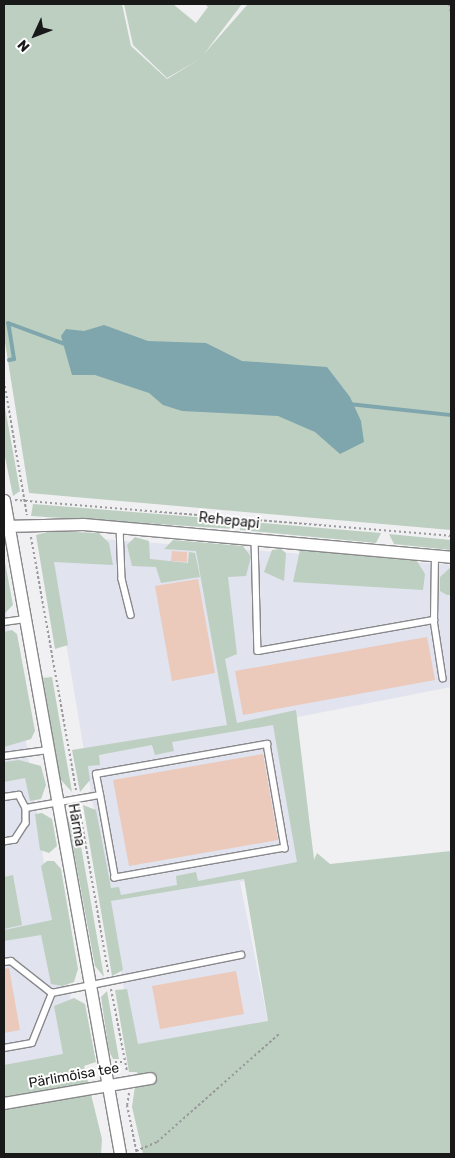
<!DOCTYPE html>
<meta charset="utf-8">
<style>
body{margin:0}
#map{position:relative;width:455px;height:1158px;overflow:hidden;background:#f0f0f3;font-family:Rubik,sans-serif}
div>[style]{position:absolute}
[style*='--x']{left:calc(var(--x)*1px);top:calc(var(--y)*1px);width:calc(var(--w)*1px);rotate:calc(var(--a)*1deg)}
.built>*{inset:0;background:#e1e3ee}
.green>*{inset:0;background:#bdcfc0}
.water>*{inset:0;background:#7fa6ac}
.stream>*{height:4px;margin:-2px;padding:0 2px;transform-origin:2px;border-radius:2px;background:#7fa6ac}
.building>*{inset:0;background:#ebc9bb}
.path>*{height:2px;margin-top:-1px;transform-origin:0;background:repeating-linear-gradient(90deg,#9a9a9d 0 2.5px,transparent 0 5px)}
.roads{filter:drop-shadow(1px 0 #88888b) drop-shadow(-1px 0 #88888b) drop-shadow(0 1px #88888b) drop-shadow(0 -1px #88888b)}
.lane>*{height:5.5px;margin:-2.75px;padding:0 2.75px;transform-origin:2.75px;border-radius:2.75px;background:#fff}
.street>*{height:11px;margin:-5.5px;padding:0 5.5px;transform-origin:5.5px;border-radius:5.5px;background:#fff}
span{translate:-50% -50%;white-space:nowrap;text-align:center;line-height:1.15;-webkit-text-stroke:4px #fff;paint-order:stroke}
.street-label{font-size:14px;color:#19191a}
.frame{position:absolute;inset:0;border:5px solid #19191a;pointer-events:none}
.north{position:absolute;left:10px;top:10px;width:50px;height:50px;-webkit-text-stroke:4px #fff;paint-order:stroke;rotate:227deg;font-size:14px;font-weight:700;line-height:20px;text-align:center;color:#19191a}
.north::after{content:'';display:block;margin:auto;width:18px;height:22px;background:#19191a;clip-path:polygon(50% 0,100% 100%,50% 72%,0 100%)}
</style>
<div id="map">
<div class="built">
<div style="clip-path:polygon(48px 535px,451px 565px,451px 687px,298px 717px,293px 723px,315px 862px,240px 882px,270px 1032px,135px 1056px)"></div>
<div style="clip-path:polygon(4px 594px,43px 856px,83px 1062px,4px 1076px)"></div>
</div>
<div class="green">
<div style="clip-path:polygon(4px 4px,122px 4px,131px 46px,167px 79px,200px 59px,167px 78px,133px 45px,124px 4px,173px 4px,196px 23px,208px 7px,205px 4px,242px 4px,204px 54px,248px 4px,451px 4px,451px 530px,29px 493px,4px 336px)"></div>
<div style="clip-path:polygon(4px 402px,20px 491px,13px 496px,4px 452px)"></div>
<div style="clip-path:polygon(33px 504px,233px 520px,235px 529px,31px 516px)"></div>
<div style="clip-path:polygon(240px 521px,381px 533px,376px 543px,240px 530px)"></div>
<div style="clip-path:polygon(51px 531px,99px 533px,109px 543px,113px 565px,54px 562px,68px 645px,55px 649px,36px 535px)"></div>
<div style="clip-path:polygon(389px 534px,451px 540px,451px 550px,394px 544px)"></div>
<div style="clip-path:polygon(135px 537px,149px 541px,150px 559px,188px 563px,189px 552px,195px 553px,200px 577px,161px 583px,156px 567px,132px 566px,127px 545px)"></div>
<div style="clip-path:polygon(173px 540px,243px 546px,251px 557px,246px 576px,228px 577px,237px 654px,225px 659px,237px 723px,296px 710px,314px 860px,317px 853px,330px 864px,451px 851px,451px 1154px,143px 1154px,132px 1107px,137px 1072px,129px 1072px,115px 990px,127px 989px,138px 1044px,268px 1021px,244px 879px,111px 901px,123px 970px,112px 976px,83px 805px,96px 810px,111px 888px,119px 887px,121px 895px,177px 885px,176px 876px,196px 872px,198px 881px,297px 862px,273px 725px,172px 742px,174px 751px,155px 755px,152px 745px,99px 755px,100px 765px,88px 766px,90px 780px,80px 792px,72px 750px,227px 725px,196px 551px,164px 549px)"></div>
<div style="clip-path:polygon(281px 549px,286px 553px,284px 581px,264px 572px,272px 550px)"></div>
<div style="clip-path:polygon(300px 550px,417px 561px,425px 574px,423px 590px,293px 582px)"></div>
<div style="clip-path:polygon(4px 557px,13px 605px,4px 614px)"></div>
<div style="clip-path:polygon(451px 567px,451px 595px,447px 595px,440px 591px,440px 577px)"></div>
<div style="clip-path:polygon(12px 630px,17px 634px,35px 731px,31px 739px,4px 747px,4px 632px)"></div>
<div style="clip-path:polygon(52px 677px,72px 792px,60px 779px,43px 678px)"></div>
<div style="clip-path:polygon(19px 760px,41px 766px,46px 785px,41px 799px,30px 801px,25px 778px,4px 782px,4px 762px)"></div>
<div style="clip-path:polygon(74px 806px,104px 977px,95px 966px,68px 820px)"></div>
<div style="clip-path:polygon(42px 813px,52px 819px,57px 846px,49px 853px,40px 850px,35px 814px)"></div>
<div style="clip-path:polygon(47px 861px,54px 861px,61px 869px,78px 969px,74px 982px,62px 986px,51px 984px,41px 935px,4px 941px,4px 930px,52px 920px,41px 866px)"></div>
<div style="clip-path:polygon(13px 875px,22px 925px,4px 929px,4px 877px)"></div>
<div style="clip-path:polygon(107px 991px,119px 1059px,113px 1059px,109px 1051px,101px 997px)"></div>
<div style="clip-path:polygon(74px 998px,85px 1004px,96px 1062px,84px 1066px,102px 1139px,101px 1154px,4px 1154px,4px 1065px,63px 1054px,54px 1006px)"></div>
</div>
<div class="water">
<div style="clip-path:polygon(104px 325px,148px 341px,206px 343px,242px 361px,327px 367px,350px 397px,361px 421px,364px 442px,340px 454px,315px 432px,278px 416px,182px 411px,163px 405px,149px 393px,95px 375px,72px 375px,61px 336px,66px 329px,84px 331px)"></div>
</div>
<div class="stream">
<div style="--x:9;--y:360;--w:5;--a:-11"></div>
<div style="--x:14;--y:359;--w:36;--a:-99"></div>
<div style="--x:8;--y:323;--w:63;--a:20.4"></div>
<div style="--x:349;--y:404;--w:103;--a:6.2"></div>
</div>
<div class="building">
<div style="clip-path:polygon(172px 551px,187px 552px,187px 562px,171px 561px)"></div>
<div style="clip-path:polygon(198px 579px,215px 673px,172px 681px,155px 586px)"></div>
<div style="clip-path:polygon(427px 637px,435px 680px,243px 715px,235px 671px)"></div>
<div style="clip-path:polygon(263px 754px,278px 840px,129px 866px,113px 780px)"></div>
<div style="clip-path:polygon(9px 968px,20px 1030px,4px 1033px,4px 969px)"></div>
<div style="clip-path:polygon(236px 971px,244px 1014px,160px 1029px,152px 986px)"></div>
</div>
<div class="path">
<div style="--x:449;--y:4;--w:9;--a:77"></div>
<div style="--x:4;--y:381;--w:136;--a:80.3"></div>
<div style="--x:15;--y:500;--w:437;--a:4.7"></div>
<div style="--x:31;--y:537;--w:257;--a:79.9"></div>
<div style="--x:79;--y:807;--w:168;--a:80"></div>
<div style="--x:111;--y:989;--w:84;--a:79"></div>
<div style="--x:115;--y:1062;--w:10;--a:0"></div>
<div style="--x:129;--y:1093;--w:12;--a:99"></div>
<div style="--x:127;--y:1105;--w:50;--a:78.5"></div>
<div style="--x:136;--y:1151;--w:23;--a:-23"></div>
<div style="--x:157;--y:1142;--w:163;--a:-41.5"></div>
</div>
<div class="roads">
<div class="lane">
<div style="--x:120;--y:527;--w:52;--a:87.8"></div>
<div style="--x:122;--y:579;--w:37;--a:76"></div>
<div style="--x:255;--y:539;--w:112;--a:88.5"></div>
<div style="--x:258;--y:651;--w:179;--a:-10"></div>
<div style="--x:434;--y:620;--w:59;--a:81.2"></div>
<div style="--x:434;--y:620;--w:64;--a:-89.1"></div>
<div style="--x:4;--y:622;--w:21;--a:-8"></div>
<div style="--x:4;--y:756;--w:44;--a:-7.8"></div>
<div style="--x:4;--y:797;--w:15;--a:-8"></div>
<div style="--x:19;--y:795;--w:15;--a:62"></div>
<div style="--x:26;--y:808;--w:15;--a:90"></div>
<div style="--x:26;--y:823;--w:20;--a:123"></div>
<div style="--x:15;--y:840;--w:11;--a:170"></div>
<div style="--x:26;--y:808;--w:75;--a:-10"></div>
<div style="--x:100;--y:795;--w:21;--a:-101"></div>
<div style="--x:96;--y:774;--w:174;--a:-10"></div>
<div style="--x:267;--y:744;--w:106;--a:80.2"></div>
<div style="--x:285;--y:848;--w:173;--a:170"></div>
<div style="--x:115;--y:878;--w:84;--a:-100.2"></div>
<div style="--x:4;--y:962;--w:7;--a:-8"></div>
<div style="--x:11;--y:961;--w:52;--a:38"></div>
<div style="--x:52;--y:993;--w:193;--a:-11.4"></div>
<div style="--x:4;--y:1048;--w:28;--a:-10"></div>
<div style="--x:32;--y:1043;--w:54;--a:-68.2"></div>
</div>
<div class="street">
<div style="--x:4;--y:500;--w:664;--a:79.94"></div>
<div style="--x:4;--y:526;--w:79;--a:-1.5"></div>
<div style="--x:83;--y:524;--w:369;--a:5.1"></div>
<div style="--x:4;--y:1103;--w:148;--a:-9.7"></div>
</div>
</div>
<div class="street-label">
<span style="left:229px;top:521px;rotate:6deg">Rehepapi</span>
<span style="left:76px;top:825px;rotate:80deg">Härma</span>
<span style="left:74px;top:1076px;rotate:-10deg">Pärlimõisa tee</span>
</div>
<div class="frame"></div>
<div class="north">N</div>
</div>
